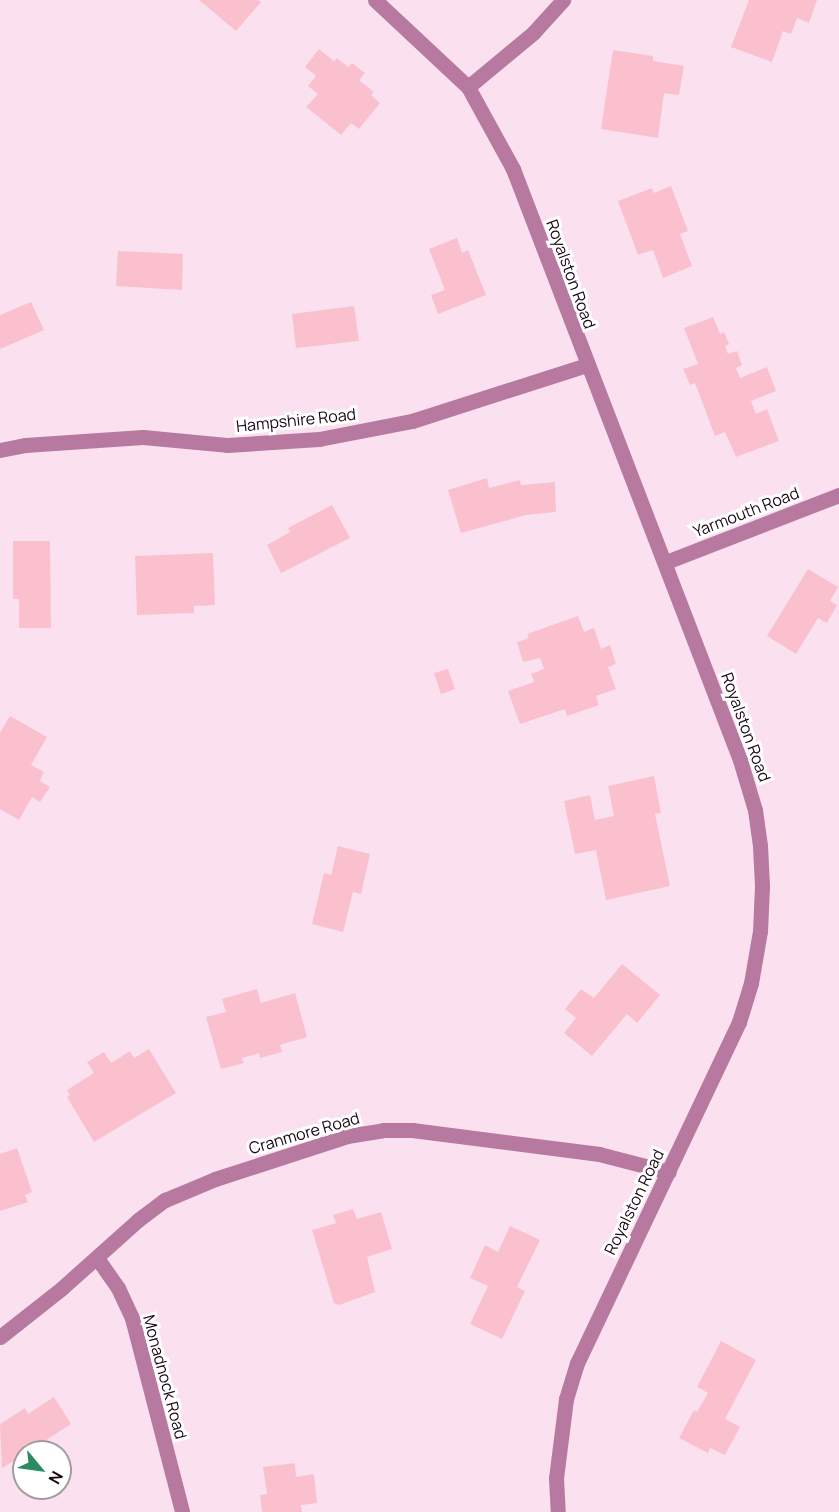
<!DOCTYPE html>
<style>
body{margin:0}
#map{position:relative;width:839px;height:1512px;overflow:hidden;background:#fbe1f0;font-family:Manrope,sans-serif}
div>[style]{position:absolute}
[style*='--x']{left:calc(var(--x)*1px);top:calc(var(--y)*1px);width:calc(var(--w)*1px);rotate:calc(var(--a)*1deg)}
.building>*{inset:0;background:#fac0ce}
.minor>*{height:15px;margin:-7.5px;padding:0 7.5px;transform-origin:7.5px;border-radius:7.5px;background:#b7799f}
span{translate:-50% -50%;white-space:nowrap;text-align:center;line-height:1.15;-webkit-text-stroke:6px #fff;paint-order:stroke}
.street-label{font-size:16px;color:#1a0613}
.north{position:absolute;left:12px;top:1440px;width:60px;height:60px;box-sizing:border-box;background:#fff;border:2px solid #a39ba1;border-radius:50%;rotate:119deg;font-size:16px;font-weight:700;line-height:24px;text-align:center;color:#1a0613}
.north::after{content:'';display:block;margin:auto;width:21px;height:27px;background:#298a63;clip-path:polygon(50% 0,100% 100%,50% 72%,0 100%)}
</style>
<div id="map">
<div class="building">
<div style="clip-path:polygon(199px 0,258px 0,261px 2px,236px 31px)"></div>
<div style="clip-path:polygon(749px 0,817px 0,809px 23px,797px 18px,791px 34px,783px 31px,772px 62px,731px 47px)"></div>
<div style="clip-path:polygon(319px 49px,334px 61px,337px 58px,348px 67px,352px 63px,365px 73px,359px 80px,374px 92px,371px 95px,380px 103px,359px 129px,351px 123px,341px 135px,306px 107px,318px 94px,308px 86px,316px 76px,305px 67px)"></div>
<div style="clip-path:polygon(613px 50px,653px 56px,653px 61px,684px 66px,679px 95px,664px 93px,658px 138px,601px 129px)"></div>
<div style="clip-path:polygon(671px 186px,688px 231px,680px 234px,692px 266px,663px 278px,653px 250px,638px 255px,618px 201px,652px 188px,654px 193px)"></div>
<div style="clip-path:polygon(457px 238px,462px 253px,468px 250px,486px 295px,438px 314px,431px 295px,445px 290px,429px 249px)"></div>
<div style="clip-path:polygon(118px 251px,183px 254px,182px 290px,116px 286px)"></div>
<div style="clip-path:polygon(31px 302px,44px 330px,0 349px,0 315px)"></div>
<div style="clip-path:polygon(354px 306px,359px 341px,296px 348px,292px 314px)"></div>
<div style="clip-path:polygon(713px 317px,720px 334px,724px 332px,729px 344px,725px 346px,728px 354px,737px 351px,742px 365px,736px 368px,740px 378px,767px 367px,776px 391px,751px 401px,756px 414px,767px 409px,779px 441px,736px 457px,725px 432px,715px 436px,695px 383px,690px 385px,683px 369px,698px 364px,684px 328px)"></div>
<div style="clip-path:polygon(487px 478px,489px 488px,520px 480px,521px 485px,555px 482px,556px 512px,526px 515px,461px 533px,448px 490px)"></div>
<div style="clip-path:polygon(332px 505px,350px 538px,281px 573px,267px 545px,290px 532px,288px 528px)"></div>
<div style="clip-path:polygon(13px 541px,50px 541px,51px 628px,19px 628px,19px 599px,13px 599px)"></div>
<div style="clip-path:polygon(213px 553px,215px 605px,194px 606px,194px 613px,137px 615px,135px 556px)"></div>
<div style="clip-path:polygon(808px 569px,838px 587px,830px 601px,837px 605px,827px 623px,818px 618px,796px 654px,767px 636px)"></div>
<div style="clip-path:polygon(578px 616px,584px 632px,594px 628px,601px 649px,610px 645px,616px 664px,608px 667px,616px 689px,596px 696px,599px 705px,567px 716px,565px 709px,520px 724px,508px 691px,534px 682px,531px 674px,544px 669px,540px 658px,523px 662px,517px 642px,529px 638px,527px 634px)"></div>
<div style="clip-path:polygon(448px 669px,455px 689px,441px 694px,434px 673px)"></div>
<div style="clip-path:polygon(10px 716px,47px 737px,31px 765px,44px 772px,40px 781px,50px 787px,40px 802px,32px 797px,19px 820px,0 809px,0 733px)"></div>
<div style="clip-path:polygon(654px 776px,661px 813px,655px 814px,670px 886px,606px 900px,596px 850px,575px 854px,564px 801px,590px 795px,595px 820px,614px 816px,608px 786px)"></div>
<div style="clip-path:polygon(338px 846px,370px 854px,361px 894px,353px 892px,343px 932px,312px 924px,324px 873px,331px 875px)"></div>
<div style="clip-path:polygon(622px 964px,660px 995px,637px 1023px,627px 1014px,592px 1056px,564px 1033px,576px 1018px,565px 1009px,581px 989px,594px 998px)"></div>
<div style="clip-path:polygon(257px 989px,261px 1003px,295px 993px,307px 1037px,280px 1045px,282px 1052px,260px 1058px,259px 1053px,242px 1058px,244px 1063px,221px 1069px,206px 1017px,226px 1012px,222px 999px)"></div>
<div style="clip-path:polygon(149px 1049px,176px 1093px,94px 1142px,67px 1097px,70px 1095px,67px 1090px,94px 1073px,87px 1062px,104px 1052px,111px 1063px,130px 1051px,134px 1058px)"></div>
<div style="clip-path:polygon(17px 1148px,32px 1192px,25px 1195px,28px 1202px,0 1211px,0 1154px)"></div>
<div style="clip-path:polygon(353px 1209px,357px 1219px,381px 1212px,392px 1249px,367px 1257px,375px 1292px,339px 1305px,334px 1303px,312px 1230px,336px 1223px,333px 1215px)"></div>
<div style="clip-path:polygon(510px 1226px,540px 1240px,517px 1287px,525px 1291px,502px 1339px,470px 1324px,488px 1286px,470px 1278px,485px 1245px,498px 1252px)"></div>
<div style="clip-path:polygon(721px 1341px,756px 1360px,725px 1419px,740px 1427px,725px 1455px,710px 1448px,708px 1453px,679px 1438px,694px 1410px,697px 1412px,708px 1393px,697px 1387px)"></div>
<div style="clip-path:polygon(54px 1397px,71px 1424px,34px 1448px,37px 1452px,24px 1452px,24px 1463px,21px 1465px,17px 1459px,2px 1468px,0 1424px,25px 1408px,28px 1414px)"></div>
<div style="clip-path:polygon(295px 1463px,296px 1477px,314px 1474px,317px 1503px,301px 1505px,302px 1512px,262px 1512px,260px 1495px,267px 1494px,263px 1467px)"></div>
</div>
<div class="minor">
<div style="--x:375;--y:0;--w:127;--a:43.1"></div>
<div style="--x:468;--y:87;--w:94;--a:61.2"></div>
<div style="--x:513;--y:169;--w:633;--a:68.99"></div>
<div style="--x:740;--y:760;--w:52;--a:73.3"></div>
<div style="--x:755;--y:810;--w:36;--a:82"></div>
<div style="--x:760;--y:846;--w:40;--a:87.1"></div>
<div style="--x:762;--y:886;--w:45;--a:92.5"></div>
<div style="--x:760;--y:931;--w:53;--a:99.8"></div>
<div style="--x:751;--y:983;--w:41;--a:107.1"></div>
<div style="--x:739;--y:1022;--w:378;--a:115.4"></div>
<div style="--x:577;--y:1363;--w:38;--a:107"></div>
<div style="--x:566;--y:1399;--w:80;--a:97.2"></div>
<div style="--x:556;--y:1478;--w:34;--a:87"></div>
<div style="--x:468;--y:87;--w:85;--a:-39.7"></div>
<div style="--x:533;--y:33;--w:45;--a:-47.7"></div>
<div style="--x:0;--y:450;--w:25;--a:-11"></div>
<div style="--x:25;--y:445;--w:118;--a:-3.9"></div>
<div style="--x:143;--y:437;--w:84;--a:5.4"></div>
<div style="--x:227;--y:445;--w:92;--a:-3.7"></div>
<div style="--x:319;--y:439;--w:95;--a:-11"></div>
<div style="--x:412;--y:421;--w:183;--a:-17.8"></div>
<div style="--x:666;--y:562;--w:186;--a:-21.2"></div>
<div style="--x:97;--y:1258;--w:37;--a:55"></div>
<div style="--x:118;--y:1288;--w:33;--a:65"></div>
<div style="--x:132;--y:1318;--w:200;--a:75.5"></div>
<div style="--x:0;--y:1337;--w:79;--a:-38.3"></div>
<div style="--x:62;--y:1288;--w:102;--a:-41.8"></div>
<div style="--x:138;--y:1220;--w:34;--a:-37"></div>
<div style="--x:165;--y:1200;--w:54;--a:-22.8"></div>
<div style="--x:215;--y:1179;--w:139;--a:-18"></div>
<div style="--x:347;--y:1136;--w:36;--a:-9"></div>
<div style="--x:383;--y:1130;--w:29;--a:0"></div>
<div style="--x:412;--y:1130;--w:189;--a:7.3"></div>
<div style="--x:599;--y:1154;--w:72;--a:14.4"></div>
</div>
<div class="street-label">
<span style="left:571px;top:274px;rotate:70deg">Royalston Road</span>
<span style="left:296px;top:420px;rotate:-6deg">Hampshire Road</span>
<span style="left:746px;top:512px;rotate:-21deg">Yarmouth Road</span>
<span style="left:746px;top:727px;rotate:70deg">Royalston Road</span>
<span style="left:304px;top:1133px;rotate:-16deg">Cranmore Road</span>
<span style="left:634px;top:1202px;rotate:-64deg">Royalston Road</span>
<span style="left:165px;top:1377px;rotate:75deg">Monadnock Road</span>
</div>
<div class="north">N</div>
</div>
